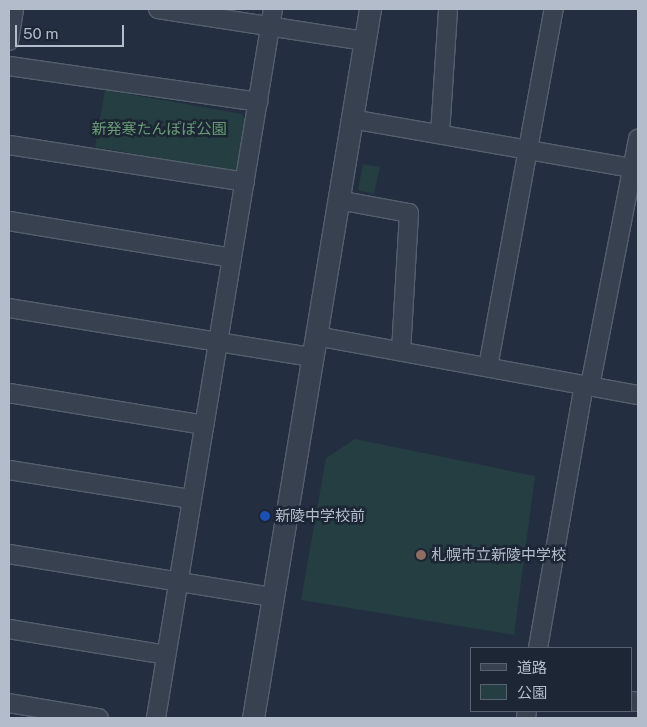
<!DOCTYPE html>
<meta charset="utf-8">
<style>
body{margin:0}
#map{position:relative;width:647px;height:727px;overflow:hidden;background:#232f40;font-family:"Public Sans","Noto Sans JP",sans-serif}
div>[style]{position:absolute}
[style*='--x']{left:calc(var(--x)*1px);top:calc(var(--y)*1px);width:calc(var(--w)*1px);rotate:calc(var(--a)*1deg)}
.green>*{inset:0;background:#253e41}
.roads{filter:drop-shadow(1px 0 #555f6d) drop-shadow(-1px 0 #555f6d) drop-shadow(0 1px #555f6d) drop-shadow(0 -1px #555f6d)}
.minor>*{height:18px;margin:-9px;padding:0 9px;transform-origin:9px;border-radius:9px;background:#374150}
.tertiary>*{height:21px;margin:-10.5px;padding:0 10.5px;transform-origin:10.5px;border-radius:10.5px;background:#374150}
.dots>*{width:14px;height:14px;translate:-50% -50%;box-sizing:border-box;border:2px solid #1c2635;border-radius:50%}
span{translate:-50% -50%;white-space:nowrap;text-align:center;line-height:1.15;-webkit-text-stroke:5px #1c2635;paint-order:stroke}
.park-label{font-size:15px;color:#699d75}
.poi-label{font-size:15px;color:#b3bcca}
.left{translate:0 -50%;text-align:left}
.frame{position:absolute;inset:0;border:10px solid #b3bcca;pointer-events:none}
.legend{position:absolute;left:470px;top:647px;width:162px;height:65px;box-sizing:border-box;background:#1c2635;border:1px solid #586271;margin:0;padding:6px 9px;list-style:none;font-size:15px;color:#b3bcca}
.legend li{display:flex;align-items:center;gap:10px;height:25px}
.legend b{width:25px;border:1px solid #586271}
.scale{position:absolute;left:15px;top:25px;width:109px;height:22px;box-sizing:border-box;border:2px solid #b3bcca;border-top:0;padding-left:6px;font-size:15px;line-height:18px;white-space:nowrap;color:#b3bcca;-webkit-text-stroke:4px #1c2635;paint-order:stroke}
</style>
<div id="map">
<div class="green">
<div style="clip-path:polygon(105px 90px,242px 114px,245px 119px,238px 168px,233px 171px,95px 147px)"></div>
<div style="clip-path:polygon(363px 164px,380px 167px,374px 194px,358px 190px)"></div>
<div style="clip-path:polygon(355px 439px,535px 476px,514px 635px,301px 600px,326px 458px)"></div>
</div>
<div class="roads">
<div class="minor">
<div style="--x:158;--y:9;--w:208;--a:8.8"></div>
<div style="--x:9;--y:41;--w:32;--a:-81"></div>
<div style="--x:9;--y:66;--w:252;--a:8.2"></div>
<div style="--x:351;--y:119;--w:291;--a:9.9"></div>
<div style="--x:440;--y:134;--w:125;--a:-86.3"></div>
<div style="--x:9;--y:145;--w:239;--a:8.9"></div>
<div style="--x:338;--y:200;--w:72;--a:10.4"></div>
<div style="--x:409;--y:213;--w:138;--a:93.3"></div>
<div style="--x:9;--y:221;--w:226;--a:9.4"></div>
<div style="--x:9;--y:308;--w:307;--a:9.2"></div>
<div style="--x:316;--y:336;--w:327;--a:10.4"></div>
<div style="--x:488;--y:367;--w:364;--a:-79.6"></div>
<div style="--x:590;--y:386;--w:252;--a:-79"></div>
<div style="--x:9;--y:393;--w:198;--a:9.3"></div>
<div style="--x:9;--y:470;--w:183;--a:9.1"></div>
<div style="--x:9;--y:554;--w:267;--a:9.3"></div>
<div style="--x:9;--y:629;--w:159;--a:9.4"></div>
<div style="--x:538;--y:648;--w:267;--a:-80.1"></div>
<div style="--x:631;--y:701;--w:7;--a:8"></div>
<div style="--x:9;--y:703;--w:91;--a:9.5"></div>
<div style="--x:156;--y:718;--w:719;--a:-80.63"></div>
<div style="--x:526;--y:718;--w:7;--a:-82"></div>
</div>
<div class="tertiary">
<div style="--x:253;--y:718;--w:719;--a:-80.63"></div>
</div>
</div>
<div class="dots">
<div style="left:265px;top:516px;background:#1a4fb4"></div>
<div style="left:421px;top:555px;background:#8d6e63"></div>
</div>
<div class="park-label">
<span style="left:159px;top:129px">新発寒たんぽぽ公園</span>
</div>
<div class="poi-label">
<span class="left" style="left:275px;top:516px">新陵中学校前</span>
<span class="left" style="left:431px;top:555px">札幌市立新陵中学校</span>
</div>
<div class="frame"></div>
<ul class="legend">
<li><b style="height:6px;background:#374150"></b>道路</li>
<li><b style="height:14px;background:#253e41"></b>公園</li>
</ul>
<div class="scale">50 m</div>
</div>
